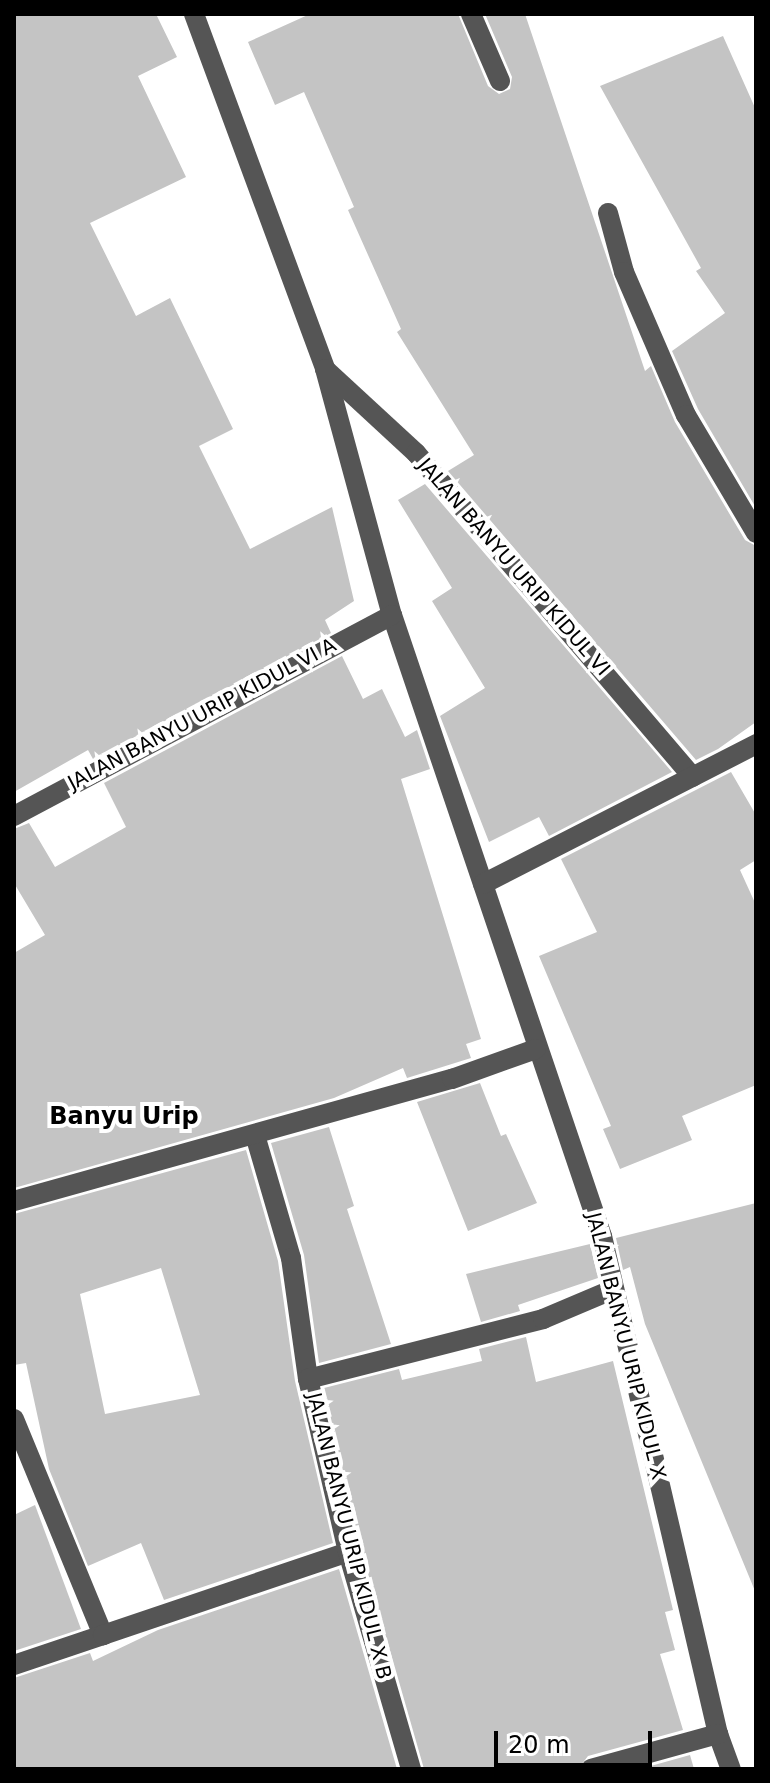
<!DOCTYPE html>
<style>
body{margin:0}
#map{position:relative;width:770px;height:1783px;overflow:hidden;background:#fff;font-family:"DejaVu Sans",sans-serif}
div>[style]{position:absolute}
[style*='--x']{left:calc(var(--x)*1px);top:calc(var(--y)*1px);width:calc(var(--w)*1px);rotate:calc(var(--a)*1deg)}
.building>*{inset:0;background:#c4c4c4}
.minor>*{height:20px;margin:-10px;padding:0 10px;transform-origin:10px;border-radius:10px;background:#555}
span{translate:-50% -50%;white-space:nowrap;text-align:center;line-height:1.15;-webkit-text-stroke:8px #fff;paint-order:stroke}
.street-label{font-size:20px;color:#000}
.quarter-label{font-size:24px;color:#000;font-weight:700}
.frame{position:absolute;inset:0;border:16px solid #000;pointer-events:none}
.scale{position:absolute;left:494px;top:1731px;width:158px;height:36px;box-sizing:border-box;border:4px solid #000;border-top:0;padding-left:10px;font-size:24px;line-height:28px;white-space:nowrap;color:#000;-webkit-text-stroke:6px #fff;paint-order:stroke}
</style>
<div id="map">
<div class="building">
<div style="clip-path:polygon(14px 14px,156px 14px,177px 57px,138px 76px,186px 177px,90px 223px,136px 316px,170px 298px,233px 429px,199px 446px,250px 549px,332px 507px,354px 601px,325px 620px,331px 633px,93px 759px,88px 750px,14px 792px)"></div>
<div style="clip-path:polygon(310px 14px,458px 14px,488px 86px,499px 94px,510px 89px,512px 77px,485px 14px,525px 14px,645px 371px,651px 366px,675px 422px,745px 540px,756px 546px,756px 722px,718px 749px,696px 760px,448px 471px,474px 455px,397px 332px,401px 329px,348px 210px,354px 207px,304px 92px,275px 105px,248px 42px)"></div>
<div style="clip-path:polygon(723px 36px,756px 110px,756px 508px,698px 409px,672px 351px,725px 313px,696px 271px,701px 268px,600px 86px)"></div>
<div style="clip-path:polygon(425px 484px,672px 772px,549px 836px,539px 817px,489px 842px,440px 716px,485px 688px,432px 601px,452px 588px,398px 500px)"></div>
<div style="clip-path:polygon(342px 656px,363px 699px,382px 689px,405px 737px,417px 730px,430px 769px,401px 779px,481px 1039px,466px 1044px,471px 1058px,407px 1078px,403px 1068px,334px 1098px,14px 1188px,14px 953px,45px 935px,14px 883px,14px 829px,29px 823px,55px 867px,126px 827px,104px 783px)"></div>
<div style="clip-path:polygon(731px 772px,756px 815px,756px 860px,740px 870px,756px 905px,756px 1085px,682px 1116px,692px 1140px,620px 1169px,603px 1129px,611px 1126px,539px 956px,597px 932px,561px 859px)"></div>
<div style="clip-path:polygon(480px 1083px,501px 1136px,506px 1134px,537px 1203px,468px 1231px,417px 1102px)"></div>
<div style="clip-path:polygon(329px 1127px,354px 1206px,347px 1209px,391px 1344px,319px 1363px,304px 1255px,271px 1143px)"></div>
<div style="clip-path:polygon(evenodd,246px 1150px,278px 1261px,295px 1381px,333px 1543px,164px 1600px,141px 1543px,88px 1566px,49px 1469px,26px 1363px,14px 1365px,14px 1214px,246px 1150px,161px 1268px,200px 1395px,105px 1414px,80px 1294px,161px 1268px)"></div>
<div style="clip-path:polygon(756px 1203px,756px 1591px,755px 1591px,645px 1324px,630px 1267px,623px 1270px,616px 1238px)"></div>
<div style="clip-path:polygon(590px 1244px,598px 1278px,518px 1305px,520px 1311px,481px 1322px,466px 1274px)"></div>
<div style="clip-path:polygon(526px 1337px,536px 1382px,613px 1361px,673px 1610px,665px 1612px,675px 1650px,660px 1654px,683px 1730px,588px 1756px,578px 1769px,424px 1769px,361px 1549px,324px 1388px,399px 1369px,402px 1380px,482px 1361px,479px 1349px)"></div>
<div style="clip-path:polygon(35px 1505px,81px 1629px,14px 1651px,14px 1515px)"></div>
<div style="clip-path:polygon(339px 1569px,397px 1769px,14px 1769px,14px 1678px,90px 1653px,93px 1661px,158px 1630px)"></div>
<div style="clip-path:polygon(690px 1755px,694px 1769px,640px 1769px)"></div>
</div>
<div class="minor">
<div style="--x:194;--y:14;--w:378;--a:69.7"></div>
<div style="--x:325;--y:369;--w:255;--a:74.8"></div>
<div style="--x:392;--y:615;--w:656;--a:71.32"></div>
<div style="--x:602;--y:1236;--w:511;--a:76.89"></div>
<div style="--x:718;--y:1734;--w:37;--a:70"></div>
<div style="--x:471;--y:14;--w:73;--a:66.6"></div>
<div style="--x:608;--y:213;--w:61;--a:74.8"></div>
<div style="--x:624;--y:272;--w:156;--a:66.6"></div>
<div style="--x:686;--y:415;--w:137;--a:59.3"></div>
<div style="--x:325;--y:369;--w:124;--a:42.7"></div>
<div style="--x:416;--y:453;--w:426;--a:49.5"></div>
<div style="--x:14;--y:816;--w:428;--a:-28"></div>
<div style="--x:483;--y:884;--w:307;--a:-27.1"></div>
<div style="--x:255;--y:1135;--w:128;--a:73.7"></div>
<div style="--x:291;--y:1258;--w:122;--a:82"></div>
<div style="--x:14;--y:1201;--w:455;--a:-15.6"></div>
<div style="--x:452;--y:1079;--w:89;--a:-19.7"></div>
<div style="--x:14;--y:1419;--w:234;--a:67.6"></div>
<div style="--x:103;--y:1635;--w:94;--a:161.4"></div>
<div style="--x:103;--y:1635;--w:259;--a:-18.7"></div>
<div style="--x:411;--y:1769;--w:226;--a:-106.2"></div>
<div style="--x:348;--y:1552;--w:178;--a:-103"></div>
<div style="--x:308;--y:1379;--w:243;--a:-14.3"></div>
<div style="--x:543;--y:1319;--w:77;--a:-22.9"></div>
<div style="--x:591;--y:1769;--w:132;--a:-15.4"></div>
</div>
<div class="street-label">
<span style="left:514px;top:567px;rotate:49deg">JALAN BANYU URIP KIDUL VI</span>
<span style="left:202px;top:714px;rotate:-28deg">JALAN BANYU URIP KIDUL VI A</span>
<span style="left:626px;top:1346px;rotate:76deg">JALAN BANYU URIP KIDUL X</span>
<span style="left:349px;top:1536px;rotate:76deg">JALAN BANYU URIP KIDUL X B</span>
</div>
<div class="quarter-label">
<span style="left:124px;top:1117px">Banyu Urip</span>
</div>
<div class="frame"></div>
<div class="scale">20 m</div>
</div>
